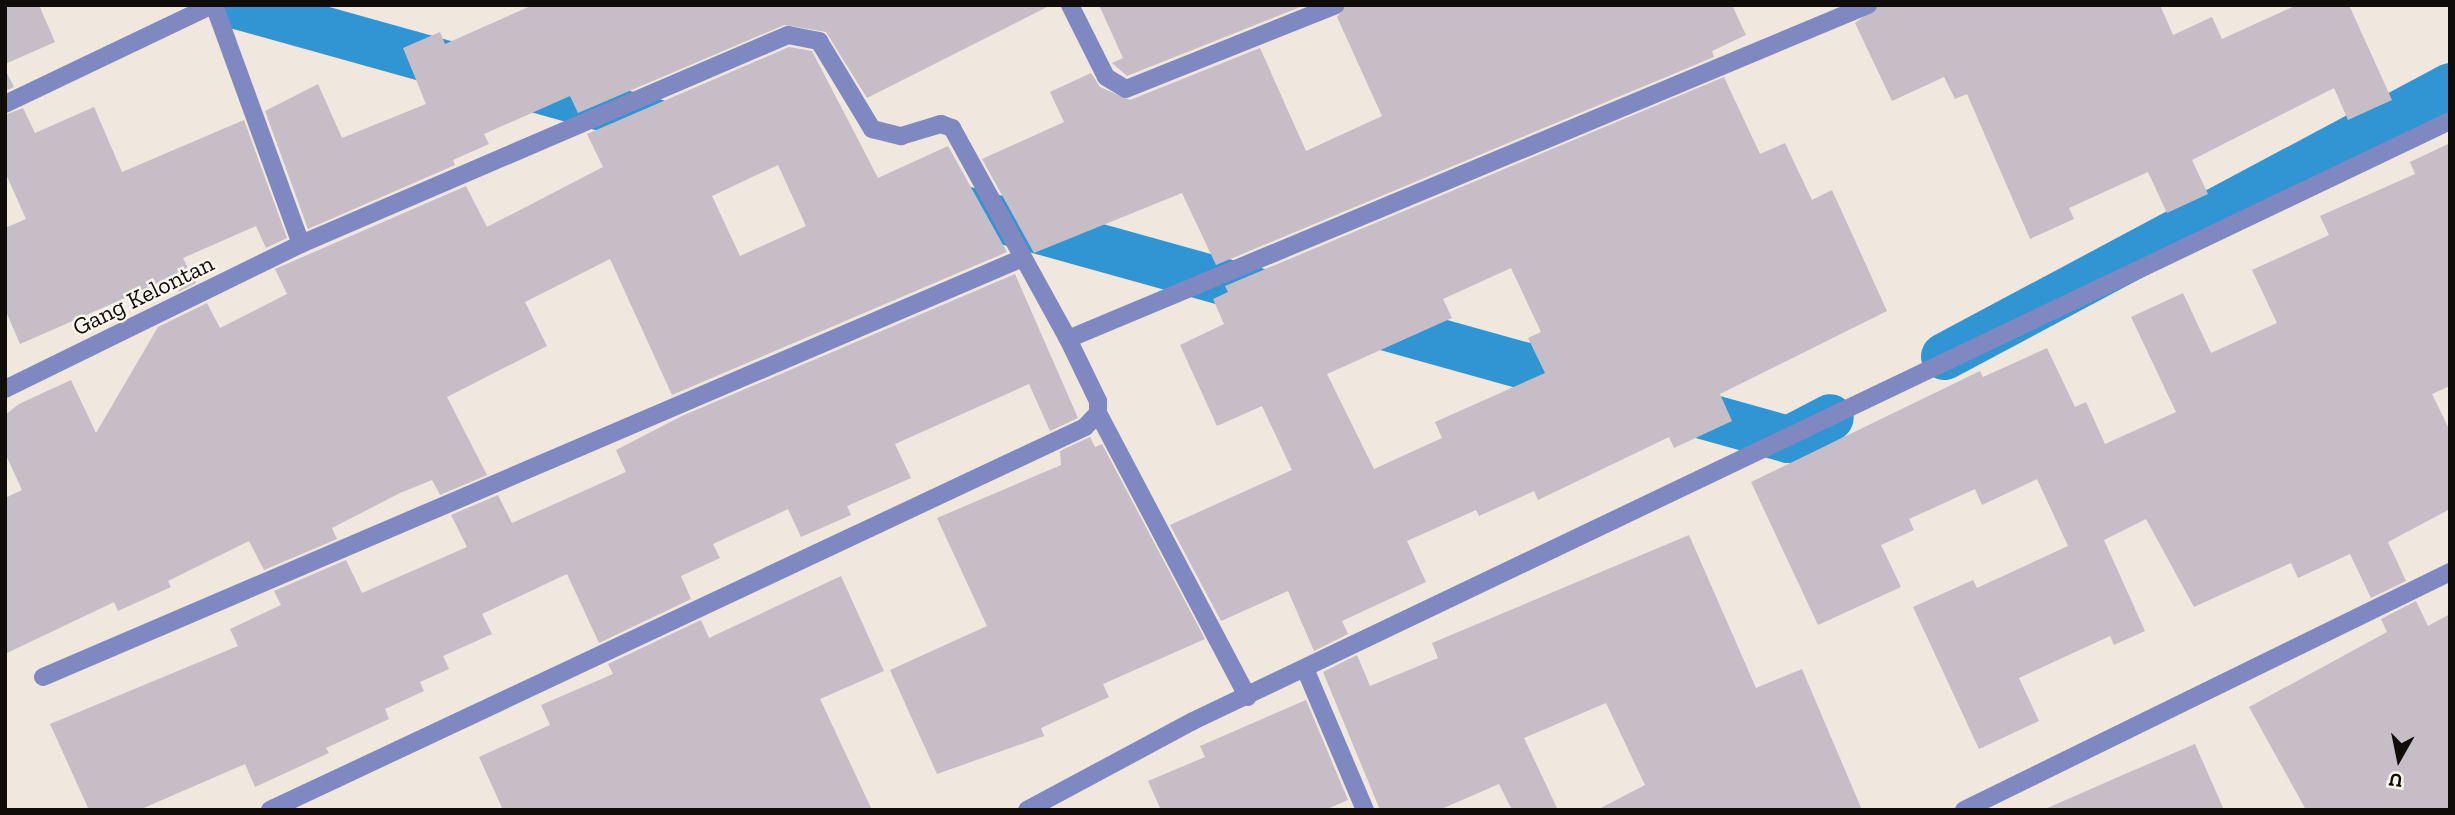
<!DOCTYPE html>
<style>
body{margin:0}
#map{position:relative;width:2455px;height:815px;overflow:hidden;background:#f0e7de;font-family:"Zilla Slab",serif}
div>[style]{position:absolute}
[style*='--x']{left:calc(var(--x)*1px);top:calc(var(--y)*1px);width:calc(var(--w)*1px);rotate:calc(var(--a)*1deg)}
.canal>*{height:47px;margin:-23.5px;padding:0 23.5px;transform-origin:23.5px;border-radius:23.5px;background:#3295d3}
.building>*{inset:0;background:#c6bdc6}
.street>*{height:18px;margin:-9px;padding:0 9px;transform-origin:9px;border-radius:9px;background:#7f88c0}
span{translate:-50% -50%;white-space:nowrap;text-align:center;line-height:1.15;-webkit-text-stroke:5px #fdf4eb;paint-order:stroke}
.street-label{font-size:24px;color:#0f0c0a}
.frame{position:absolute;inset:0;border:7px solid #0f0c0a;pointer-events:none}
.north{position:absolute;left:2364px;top:724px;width:70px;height:70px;-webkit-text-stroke:5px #fdf4eb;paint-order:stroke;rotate:189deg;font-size:19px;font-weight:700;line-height:28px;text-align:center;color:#0f0c0a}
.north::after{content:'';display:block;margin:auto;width:24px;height:32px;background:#0f0c0a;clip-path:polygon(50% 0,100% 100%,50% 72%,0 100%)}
</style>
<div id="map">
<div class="canal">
<div style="--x:236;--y:5;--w:472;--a:15.6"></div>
<div style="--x:924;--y:198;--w:897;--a:15.59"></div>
<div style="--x:1788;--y:439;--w:47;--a:-27.6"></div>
<div style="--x:1944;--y:356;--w:574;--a:-28.08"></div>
</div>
<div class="building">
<div style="clip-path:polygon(5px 5px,39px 5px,55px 42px,5px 64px)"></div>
<div style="clip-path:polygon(533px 5px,1051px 5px,867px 98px,826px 32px,784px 25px,578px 113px,570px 96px,484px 134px,489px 144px,453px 160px,455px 165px,308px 229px,265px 111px,318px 84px,342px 138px,426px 104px,403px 48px,440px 32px,445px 44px)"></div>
<div style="clip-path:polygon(1099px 5px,1305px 5px,1127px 76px,1112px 63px,1123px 58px)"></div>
<div style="clip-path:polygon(1347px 5px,1732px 5px,1746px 35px,1712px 51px,1714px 57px,1216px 265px,1182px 193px,1034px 253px,982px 159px,1064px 122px,1050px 92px,1091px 73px,1100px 87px,1130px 100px,1260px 48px,1306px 151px,1382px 116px,1337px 17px)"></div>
<div style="clip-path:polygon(1879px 5px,2160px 5px,2173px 35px,2212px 17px,2222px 39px,2297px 5px,2349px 5px,2392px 100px,2348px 120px,2334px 88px,2192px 160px,2208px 194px,2167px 213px,2148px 172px,2069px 208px,2074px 219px,2030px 239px,1967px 94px,1955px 99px,1944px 77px,1892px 101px,1855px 23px)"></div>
<div style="clip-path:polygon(evenodd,789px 47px,812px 51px,878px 178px,948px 146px,1007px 252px,672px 395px,610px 259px,525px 302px,547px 346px,447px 397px,487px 475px,440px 495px,432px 480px,400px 493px,332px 528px,337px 539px,264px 570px,249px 541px,168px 581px,171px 587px,118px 611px,114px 602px,5px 654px,5px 498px,22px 490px,5px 453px,5px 415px,19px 404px,71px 380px,96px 433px,158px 327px,207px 303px,220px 328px,287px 294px,275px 269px,466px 186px,487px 227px,603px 167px,587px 134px,789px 47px,778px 165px,806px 226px,740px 256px,712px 196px,778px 165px)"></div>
<div style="clip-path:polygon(5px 69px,14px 87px,5px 91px)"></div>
<div style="clip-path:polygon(evenodd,1724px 77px,1760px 154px,1785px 143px,1812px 200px,1832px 190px,1887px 311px,1720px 394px,1732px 421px,1674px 448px,1669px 437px,1538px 500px,1534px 491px,1479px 516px,1476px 510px,1407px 541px,1426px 582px,1342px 621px,1348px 634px,1314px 651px,1288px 591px,1221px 621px,1170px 525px,1292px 470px,1262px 406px,1217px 426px,1180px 345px,1224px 324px,1213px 299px,1228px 292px,1225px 286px,1724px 77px,1511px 268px,1541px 332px,1528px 338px,1545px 373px,1435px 422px,1442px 438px,1374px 469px,1327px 374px,1452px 318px,1443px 299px,1511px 268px)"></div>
<div style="clip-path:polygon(94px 107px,122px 172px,244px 120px,287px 238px,266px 248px,256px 226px,183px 258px,189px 270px,20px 344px,5px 309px,5px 228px,26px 219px,5px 172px,5px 115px,23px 108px,35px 133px)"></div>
<div style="clip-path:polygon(2450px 143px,2450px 386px,2432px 394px,2450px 431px,2450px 509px,2388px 542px,2406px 581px,2371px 598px,2350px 554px,2298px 578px,2291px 563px,2194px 607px,2146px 519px,2104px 540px,2145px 631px,2114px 645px,2110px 636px,2019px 678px,2039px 721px,1979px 749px,1913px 607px,1973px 580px,1977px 588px,2068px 546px,2037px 479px,1982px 505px,1975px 489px,1909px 519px,1914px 530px,1881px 545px,1901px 587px,1818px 625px,1751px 482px,1980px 371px,1983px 377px,2047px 348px,2075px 407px,2086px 402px,2105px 444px,2176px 412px,2131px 317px,2183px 293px,2211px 353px,2277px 323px,2252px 270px,2329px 235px,2320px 216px,2415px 174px,2410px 162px)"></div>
<div style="clip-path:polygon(190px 271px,196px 283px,178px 292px)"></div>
<div style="clip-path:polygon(1015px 274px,1078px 418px,1050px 431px,1029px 384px,895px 444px,911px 478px,847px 506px,851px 515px,801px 537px,788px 509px,713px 544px,720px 558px,681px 576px,691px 599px,599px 643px,567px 574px,482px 614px,492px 634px,443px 656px,449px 669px,420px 682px,424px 691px,385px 709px,389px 719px,326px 748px,329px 753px,255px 787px,245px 764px,139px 810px,89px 810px,50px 724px,238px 646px,230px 629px,281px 605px,274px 591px,346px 560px,362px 593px,467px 547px,451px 515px,498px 495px,512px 523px,626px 472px,616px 450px,682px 416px)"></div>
<div style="clip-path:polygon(1090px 437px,1095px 447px,1102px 444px,1205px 639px,1103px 684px,1109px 697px,1041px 728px,1044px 736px,937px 774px,890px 670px,987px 626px,937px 518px,1061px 465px,1060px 451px)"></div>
<div style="clip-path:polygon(1689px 535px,1756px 688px,1802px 669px,1862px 810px,1597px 810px,1645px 785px,1606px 703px,1524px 738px,1558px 810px,1512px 810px,1499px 784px,1439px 810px,1380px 810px,1323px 672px,1357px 655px,1370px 686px,1438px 658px,1432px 643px)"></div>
<div style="clip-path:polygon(841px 576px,884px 671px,820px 699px,872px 810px,503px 810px,479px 757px,550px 725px,541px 705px,613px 674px,608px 664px,701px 620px,709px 638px)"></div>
<div style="clip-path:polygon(2416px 601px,2428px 626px,2450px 614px,2450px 810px,2306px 810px,2249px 707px,2387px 632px,2381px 619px)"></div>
<div style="clip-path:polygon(1306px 700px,1348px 800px,1325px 810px,1161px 810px,1148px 781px,1205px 757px,1200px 746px)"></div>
<div style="clip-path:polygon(2195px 744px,2224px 810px,2043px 810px,2125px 774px)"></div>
</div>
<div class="street">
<div style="--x:214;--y:5;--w:254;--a:70"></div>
<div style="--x:1070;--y:5;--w:80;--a:63.4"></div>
<div style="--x:1106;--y:77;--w:23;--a:31"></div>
<div style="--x:1126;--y:89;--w:226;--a:-21.8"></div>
<div style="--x:5;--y:104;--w:230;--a:-25.5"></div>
<div style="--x:5;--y:389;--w:330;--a:-26.1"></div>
<div style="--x:301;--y:244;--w:530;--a:-23.23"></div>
<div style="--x:788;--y:35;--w:32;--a:11"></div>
<div style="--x:819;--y:41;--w:103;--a:58.9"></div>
<div style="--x:872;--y:129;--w:30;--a:14"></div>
<div style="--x:901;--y:136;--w:42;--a:-16.7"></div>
<div style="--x:941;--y:124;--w:12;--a:20"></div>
<div style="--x:952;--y:128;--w:241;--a:61.2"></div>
<div style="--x:1068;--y:339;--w:867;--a:-22.66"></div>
<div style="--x:1098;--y:413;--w:321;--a:62.2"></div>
<div style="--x:1306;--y:671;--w:151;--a:67"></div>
<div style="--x:43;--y:677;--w:1063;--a:-23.16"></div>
<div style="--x:270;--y:810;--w:901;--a:-25.17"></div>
<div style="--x:1085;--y:427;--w:19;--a:-47"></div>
<div style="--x:1098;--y:413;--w:12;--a:-90"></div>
<div style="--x:1098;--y:401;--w:69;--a:-115.8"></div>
<div style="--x:1027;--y:810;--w:188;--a:-28.2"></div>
<div style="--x:1193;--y:721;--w:1393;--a:-25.52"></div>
<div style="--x:1964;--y:810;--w:541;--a:-26.09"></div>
</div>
<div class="street-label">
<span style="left:143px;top:295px;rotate:-26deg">Gang Kelontan</span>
</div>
<div class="frame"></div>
<div class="north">U</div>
</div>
